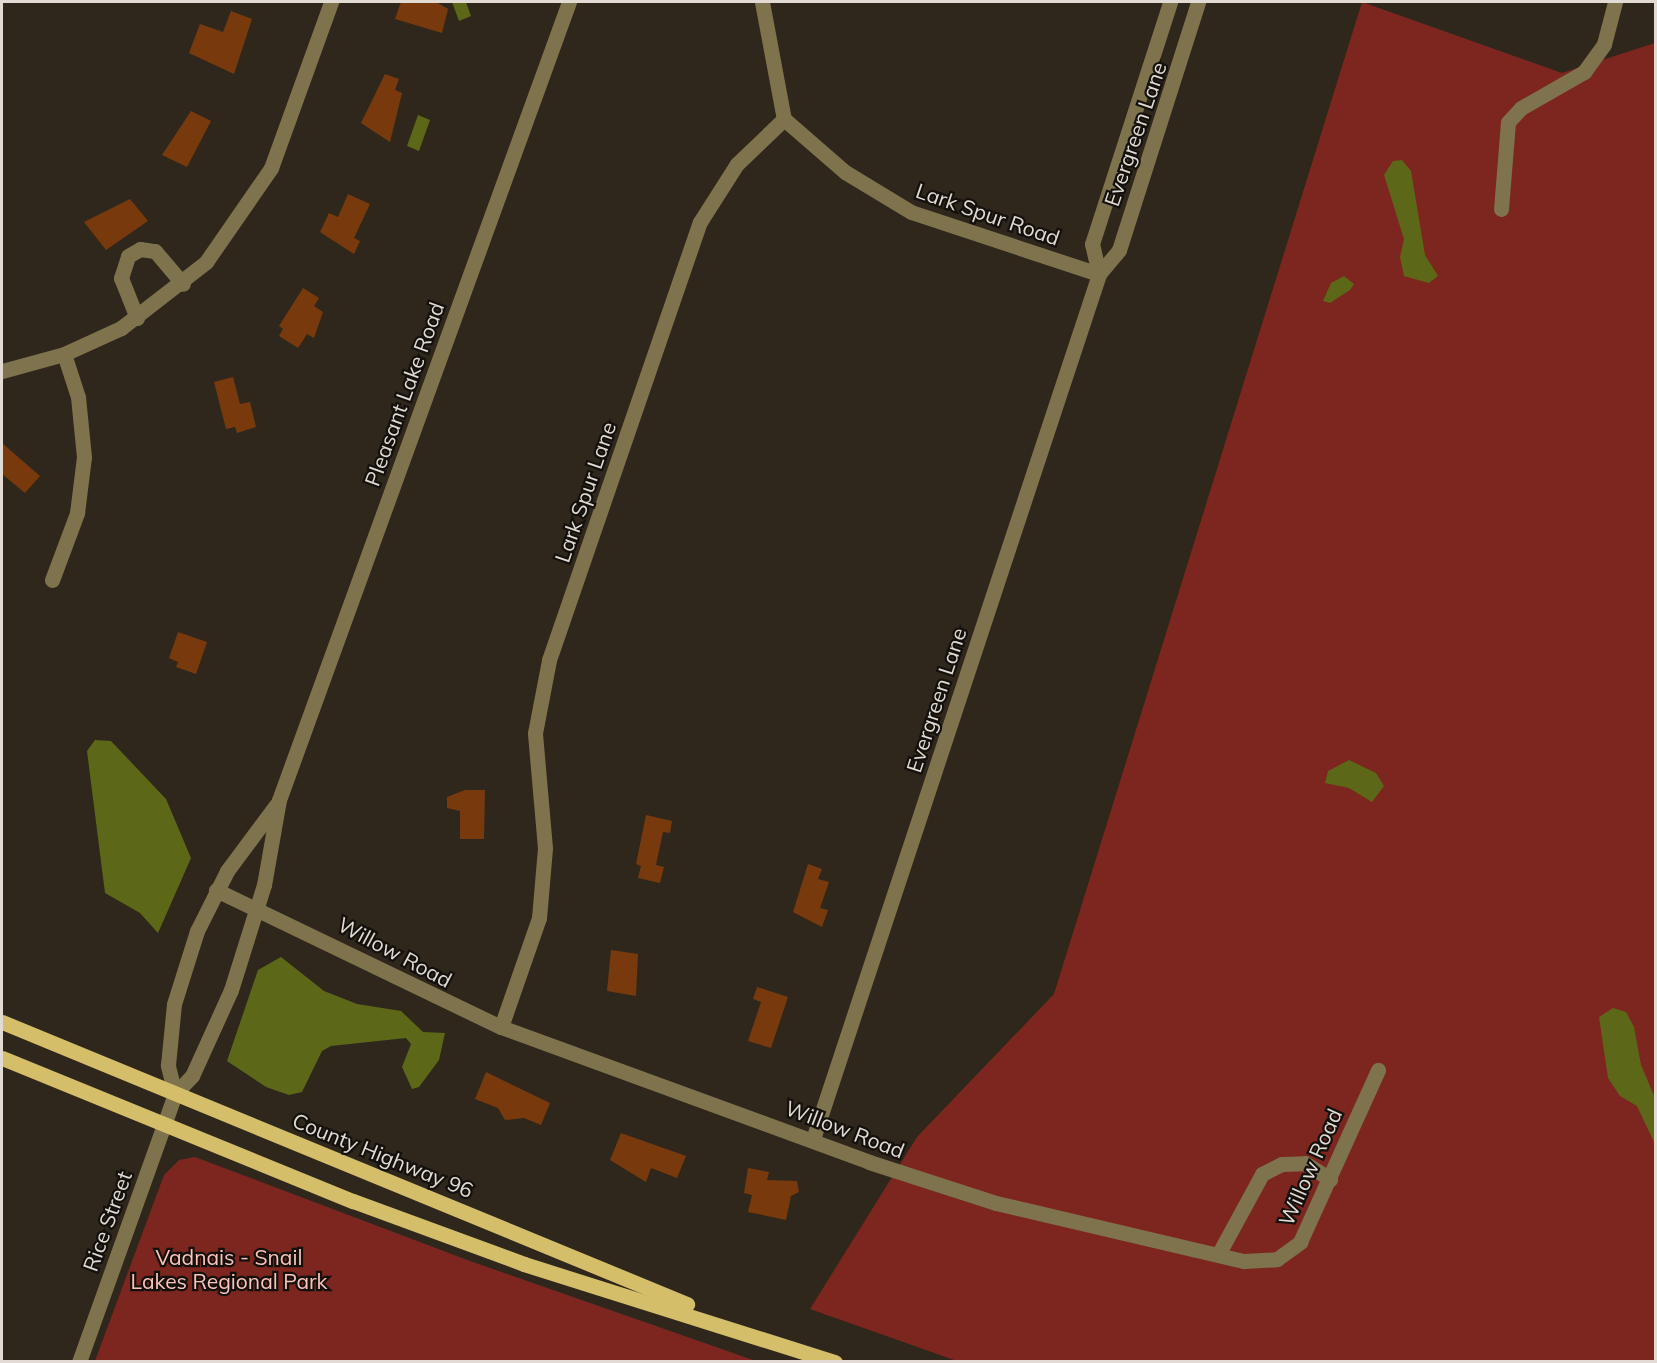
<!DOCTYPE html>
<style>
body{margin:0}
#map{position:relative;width:1657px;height:1363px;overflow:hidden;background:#2f271c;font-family:Mulish,sans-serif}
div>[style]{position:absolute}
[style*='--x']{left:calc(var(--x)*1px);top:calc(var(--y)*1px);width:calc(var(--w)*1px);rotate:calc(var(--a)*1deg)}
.green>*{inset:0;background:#7c261f}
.water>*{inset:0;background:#5c6817}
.building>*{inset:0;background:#783a0c}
.minor>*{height:15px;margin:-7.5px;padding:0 7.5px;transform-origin:7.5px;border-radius:7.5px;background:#7e734c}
.major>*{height:15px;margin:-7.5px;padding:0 7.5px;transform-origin:7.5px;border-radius:7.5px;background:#d4be69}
span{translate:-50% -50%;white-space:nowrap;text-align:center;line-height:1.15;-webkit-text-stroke:4.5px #14100c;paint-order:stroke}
.street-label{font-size:21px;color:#e1dbd4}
.park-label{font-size:21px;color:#fac4bc}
.frame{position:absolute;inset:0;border:3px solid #e1dbd4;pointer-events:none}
</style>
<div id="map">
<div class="green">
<div style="clip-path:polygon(1362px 2px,1562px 73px,1655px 43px,1655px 1361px,957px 1361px,810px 1309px,917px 1137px,1054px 994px)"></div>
<div style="clip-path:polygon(195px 1157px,470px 1261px,756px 1361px,95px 1361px,164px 1175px,179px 1160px)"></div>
</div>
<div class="water">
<div style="clip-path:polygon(452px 2px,466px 2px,471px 16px,459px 21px)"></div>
<div style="clip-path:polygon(418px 115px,430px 120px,419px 151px,407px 146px)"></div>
<div style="clip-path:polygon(1402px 160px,1411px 171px,1425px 255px,1438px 276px,1429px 283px,1404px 276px,1400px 257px,1404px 239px,1384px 175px,1393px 161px)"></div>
<div style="clip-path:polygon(1344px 276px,1354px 284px,1350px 290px,1330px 303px,1323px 301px,1331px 283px)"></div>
<div style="clip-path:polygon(95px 740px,111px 741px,166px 799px,191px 858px,158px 933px,140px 913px,105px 893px,87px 751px)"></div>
<div style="clip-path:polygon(1349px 760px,1376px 773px,1384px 786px,1372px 802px,1349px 788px,1325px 783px,1328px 771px)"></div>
<div style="clip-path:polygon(281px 957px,324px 991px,357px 1004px,401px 1011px,423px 1032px,445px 1033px,439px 1060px,419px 1087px,412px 1089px,402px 1067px,411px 1044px,406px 1038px,331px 1046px,322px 1051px,302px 1092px,289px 1095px,266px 1087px,227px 1061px,258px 970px)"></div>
<div style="clip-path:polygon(1613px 1008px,1626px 1012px,1634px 1027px,1641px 1065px,1655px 1098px,1655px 1144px,1637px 1106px,1620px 1096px,1608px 1078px,1599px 1017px)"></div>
</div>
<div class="building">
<div style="clip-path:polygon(401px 2px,436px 2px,448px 9px,442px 33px,395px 19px)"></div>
<div style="clip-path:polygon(231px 11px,252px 19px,234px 74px,189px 53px,200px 24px,223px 32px)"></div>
<div style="clip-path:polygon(385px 74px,399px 79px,395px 90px,402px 93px,390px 142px,361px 123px)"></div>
<div style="clip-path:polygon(191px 111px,211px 121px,187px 167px,162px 155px)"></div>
<div style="clip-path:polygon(348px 194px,370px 204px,354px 238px,360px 241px,354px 254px,320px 232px,329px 213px,338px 217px)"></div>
<div style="clip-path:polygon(130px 199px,148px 221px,106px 250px,84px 222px)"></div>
<div style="clip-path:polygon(303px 288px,319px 298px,314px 306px,323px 312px,314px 338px,307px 334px,298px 348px,279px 336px,283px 329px,279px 326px)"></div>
<div style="clip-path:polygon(233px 377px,240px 404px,250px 402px,256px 427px,237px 433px,235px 427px,226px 429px,214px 382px)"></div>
<div style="clip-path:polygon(2px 443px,40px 476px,25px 493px,2px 474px)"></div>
<div style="clip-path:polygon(178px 632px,207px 642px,196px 674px,176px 667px,178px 662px,169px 658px)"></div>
<div style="clip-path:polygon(465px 790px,485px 790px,484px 839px,460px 839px,460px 811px,447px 808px,447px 797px)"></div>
<div style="clip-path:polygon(646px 815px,672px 821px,670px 833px,663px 832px,656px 865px,664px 867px,660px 883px,638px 878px,641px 866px,636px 864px)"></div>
<div style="clip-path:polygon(808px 864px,822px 869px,818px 879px,829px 882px,820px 908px,828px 910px,822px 927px,793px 912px)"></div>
<div style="clip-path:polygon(611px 950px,638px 954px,636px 996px,607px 991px)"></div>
<div style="clip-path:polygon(757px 987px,788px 997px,771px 1048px,748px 1041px,761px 1002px,753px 999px)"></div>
<div style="clip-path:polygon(486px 1072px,550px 1103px,541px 1125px,524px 1118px,505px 1120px,498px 1108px,475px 1099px)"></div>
<div style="clip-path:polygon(621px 1133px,686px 1156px,677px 1178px,651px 1168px,646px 1182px,610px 1160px)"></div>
<div style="clip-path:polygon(748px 1168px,769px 1172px,767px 1180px,797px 1181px,799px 1192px,791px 1196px,786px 1220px,748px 1212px,752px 1195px,744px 1193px)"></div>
</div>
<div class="minor">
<div style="--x:762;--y:2;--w:119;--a:79.4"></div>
<div style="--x:784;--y:119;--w:81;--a:41"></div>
<div style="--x:845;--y:172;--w:77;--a:31.2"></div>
<div style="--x:911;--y:212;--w:198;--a:18.3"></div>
<div style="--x:1501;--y:209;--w:87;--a:-85.4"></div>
<div style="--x:1508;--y:122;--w:19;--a:-47"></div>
<div style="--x:1521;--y:108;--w:73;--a:-29.7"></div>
<div style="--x:1584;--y:72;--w:34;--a:-54"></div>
<div style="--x:1604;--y:44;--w:43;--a:-75.3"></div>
<div style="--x:1099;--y:274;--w:31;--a:-103"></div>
<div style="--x:1092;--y:244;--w:254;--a:-72.1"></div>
<div style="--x:137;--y:318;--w:43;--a:-111.8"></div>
<div style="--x:121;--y:278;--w:23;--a:-72"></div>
<div style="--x:128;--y:256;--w:14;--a:-30"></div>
<div style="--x:140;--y:249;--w:15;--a:8"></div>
<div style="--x:155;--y:251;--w:43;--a:49.7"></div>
<div style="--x:2;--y:371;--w:64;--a:-15.3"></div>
<div style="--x:64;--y:354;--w:63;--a:-24.5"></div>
<div style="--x:121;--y:328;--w:108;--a:-37.8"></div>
<div style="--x:206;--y:262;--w:114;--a:-55.3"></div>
<div style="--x:271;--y:168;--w:177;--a:-70.1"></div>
<div style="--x:52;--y:580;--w:72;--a:-69.5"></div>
<div style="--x:77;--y:513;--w:56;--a:-82.9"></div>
<div style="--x:84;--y:457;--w:60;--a:-95.7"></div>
<div style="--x:78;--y:397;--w:45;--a:-108"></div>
<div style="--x:216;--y:890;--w:316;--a:25.7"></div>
<div style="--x:501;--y:1027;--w:392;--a:20.1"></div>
<div style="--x:869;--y:1162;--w:133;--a:17.9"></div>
<div style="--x:996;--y:1203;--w:255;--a:13.2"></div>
<div style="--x:1244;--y:1261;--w:33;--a:-3"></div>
<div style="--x:1277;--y:1259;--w:29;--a:-36"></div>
<div style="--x:1300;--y:1242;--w:189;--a:-65.6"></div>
<div style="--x:501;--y:1027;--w:115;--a:-70.8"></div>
<div style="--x:539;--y:918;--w:70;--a:-85.1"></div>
<div style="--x:545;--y:848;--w:115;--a:-95"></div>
<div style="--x:535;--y:733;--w:74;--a:-79.1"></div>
<div style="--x:549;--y:660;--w:463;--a:-71"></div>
<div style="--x:700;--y:222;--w:69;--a:-57.5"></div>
<div style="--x:737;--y:164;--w:65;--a:-43.8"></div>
<div style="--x:175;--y:1094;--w:30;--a:-104"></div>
<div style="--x:168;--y:1065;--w:61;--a:-84.4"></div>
<div style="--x:174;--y:1004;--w:77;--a:-72.5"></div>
<div style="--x:197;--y:931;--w:67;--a:-63.4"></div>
<div style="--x:227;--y:871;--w:82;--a:-53.4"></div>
<div style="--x:813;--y:1139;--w:911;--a:-71.7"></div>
<div style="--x:1099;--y:274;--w:31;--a:-50"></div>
<div style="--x:1119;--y:250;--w:260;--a:-72.3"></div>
<div style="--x:1219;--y:1253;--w:90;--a:-61.4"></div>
<div style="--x:1262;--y:1174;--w:22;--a:-27"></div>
<div style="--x:1282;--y:1164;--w:23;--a:-2"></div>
<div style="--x:1305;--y:1163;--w:30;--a:33"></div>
<div style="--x:79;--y:1362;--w:285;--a:-70.3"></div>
<div style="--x:175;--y:1094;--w:25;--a:-47"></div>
<div style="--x:192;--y:1076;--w:94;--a:-65.6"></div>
<div style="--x:231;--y:990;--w:110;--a:-72.6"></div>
<div style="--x:264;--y:885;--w:86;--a:-80"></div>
<div style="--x:279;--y:800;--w:849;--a:-70.03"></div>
</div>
<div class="major">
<div style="--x:2;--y:1022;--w:741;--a:22.38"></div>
<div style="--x:2;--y:1058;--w:379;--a:22.2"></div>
<div style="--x:353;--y:1201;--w:182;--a:20.2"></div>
<div style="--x:524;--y:1264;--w:326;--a:17.5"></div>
</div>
<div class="street-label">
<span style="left:1135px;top:134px;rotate:-71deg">Evergreen Lane</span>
<span style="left:988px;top:214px;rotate:19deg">Lark Spur Road</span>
<span style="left:404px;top:394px;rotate:-70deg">Pleasant Lake Road</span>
<span style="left:585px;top:492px;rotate:-71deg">Lark Spur Lane</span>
<span style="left:936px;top:700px;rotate:-72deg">Evergreen Lane</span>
<span style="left:395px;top:952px;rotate:28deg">Willow Road</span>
<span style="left:845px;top:1129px;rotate:21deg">Willow Road</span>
<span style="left:383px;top:1155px;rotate:22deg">County Highway 96</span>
<span style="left:1310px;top:1167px;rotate:-66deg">Willow Road</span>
<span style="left:107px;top:1221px;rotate:-70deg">Rice Street</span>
</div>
<div class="park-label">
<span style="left:229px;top:1269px">Vadnais - Snail<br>Lakes Regional Park</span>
</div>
<div class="frame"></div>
</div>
